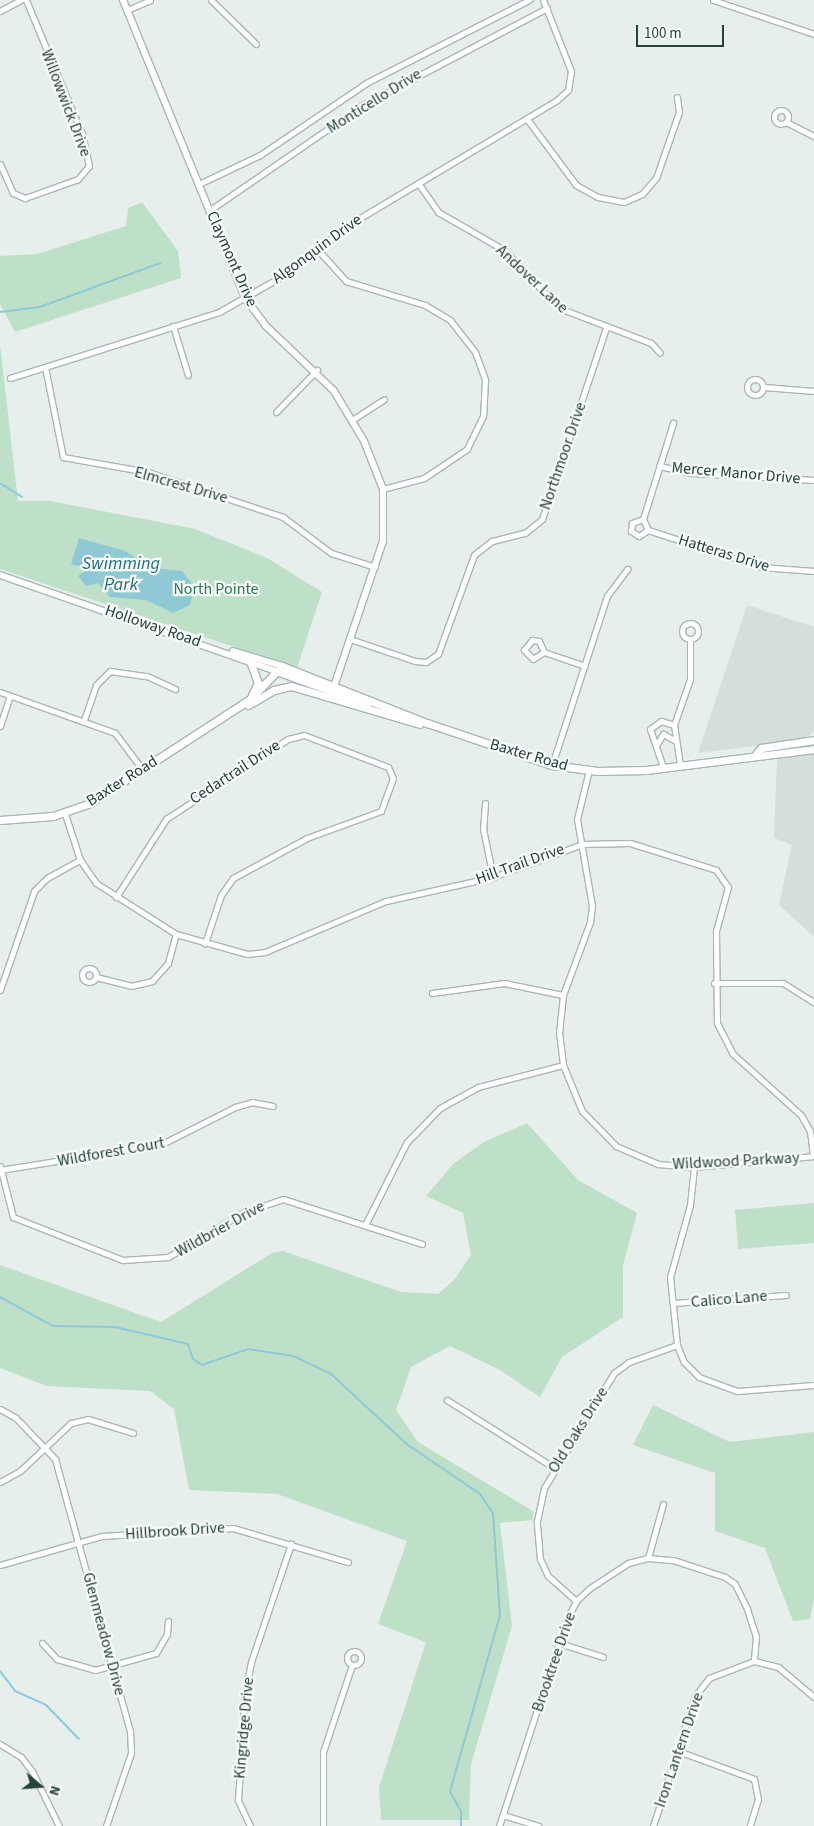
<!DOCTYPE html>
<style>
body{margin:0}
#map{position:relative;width:814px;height:1826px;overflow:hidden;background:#e6efeb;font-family:"Source Sans 3",sans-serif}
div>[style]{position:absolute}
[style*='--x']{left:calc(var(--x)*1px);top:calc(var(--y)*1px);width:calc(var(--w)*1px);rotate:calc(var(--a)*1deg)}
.built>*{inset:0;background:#d4dfda}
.green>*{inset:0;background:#bfe0c8}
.water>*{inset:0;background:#8ec9d4}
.stream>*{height:2px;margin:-1px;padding:0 1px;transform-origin:1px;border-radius:1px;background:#8ec9d4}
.roads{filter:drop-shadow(1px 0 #a8b8b2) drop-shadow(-1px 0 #a8b8b2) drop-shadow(0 1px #a8b8b2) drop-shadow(0 -1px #a8b8b2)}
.minor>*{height:5px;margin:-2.5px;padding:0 2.5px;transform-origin:2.5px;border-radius:2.5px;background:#fff}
.minor>.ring{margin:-2.5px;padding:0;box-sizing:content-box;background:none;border:5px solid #fff;border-radius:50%}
.tertiary>*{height:6px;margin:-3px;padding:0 3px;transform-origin:3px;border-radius:3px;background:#fff}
.secondary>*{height:7px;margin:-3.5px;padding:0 3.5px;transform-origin:3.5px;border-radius:3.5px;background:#fff}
span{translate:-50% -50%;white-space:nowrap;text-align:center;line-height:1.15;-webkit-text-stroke:4.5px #f7fbf9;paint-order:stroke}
.street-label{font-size:16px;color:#24423a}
.park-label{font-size:16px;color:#2d7a4b}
.water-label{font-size:18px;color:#1c6f80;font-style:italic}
.north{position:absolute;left:15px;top:1761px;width:50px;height:50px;-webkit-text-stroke:4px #f7fbf9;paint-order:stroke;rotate:108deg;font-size:14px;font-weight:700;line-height:20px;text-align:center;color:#24423a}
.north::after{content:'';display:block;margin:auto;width:18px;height:22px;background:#24423a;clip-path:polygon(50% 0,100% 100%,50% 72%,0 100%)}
.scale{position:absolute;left:636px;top:25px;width:88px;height:22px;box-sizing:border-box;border:2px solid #24423a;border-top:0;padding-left:6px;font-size:15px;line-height:18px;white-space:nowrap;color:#24423a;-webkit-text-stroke:4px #f7fbf9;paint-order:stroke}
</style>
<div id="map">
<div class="built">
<div style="clip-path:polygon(747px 605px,814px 627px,814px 732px,802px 740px,698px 753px)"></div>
<div style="clip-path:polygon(814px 753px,814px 937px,779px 905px,792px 845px,774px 838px,777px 759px)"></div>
</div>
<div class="green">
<div style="clip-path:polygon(142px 202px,178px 251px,181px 278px,15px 332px,0 304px,0 256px,37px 254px,126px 226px,128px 208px)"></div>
<div style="clip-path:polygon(0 344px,18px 501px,51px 501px,195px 529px,267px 558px,322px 592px,297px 668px,0 569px)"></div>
<div style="clip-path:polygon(527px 1123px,578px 1180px,637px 1213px,623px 1265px,623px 1317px,562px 1357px,540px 1397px,500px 1370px,450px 1346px,411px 1367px,396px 1410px,418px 1442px,533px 1511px,533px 1520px,500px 1523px,512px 1626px,471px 1764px,469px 1820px,381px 1820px,379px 1787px,426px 1642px,378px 1624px,407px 1541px,277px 1494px,189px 1490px,174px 1409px,150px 1391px,47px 1386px,0 1368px,0 1265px,161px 1322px,272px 1253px,283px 1251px,401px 1292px,438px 1294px,455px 1279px,471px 1255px,463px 1213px,426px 1196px,453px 1164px,484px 1142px)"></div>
<div style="clip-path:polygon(814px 1203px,814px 1243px,738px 1249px,735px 1210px)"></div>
<div style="clip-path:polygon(653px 1405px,730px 1442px,814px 1432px,814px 1598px,810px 1619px,793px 1621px,765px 1548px,715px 1531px,715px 1473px,633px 1445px)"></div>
</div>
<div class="water">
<div style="clip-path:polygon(79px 538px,125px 551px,152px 568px,182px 571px,194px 586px,190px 605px,173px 613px,146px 600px,110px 597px,98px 583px,86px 586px,78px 576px,88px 569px,71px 564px)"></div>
</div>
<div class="stream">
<div style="--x:0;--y:312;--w:40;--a:-7.1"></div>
<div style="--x:40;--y:307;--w:128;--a:-20.1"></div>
<div style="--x:0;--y:483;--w:26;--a:32"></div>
<div style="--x:0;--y:1297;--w:60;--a:28.7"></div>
<div style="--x:53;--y:1326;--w:62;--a:0.9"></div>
<div style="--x:115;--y:1327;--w:75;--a:13.1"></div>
<div style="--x:188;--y:1344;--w:16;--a:72"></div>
<div style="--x:193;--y:1359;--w:11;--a:34"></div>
<div style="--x:202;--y:1365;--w:49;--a:-19.2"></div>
<div style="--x:248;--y:1349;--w:46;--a:8.8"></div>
<div style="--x:293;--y:1356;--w:42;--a:25.3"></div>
<div style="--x:331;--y:1374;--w:105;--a:42.7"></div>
<div style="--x:408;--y:1445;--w:87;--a:34.2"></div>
<div style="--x:480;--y:1494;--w:23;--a:56"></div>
<div style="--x:493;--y:1513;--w:102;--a:86.1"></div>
<div style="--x:500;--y:1615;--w:184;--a:105.8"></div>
<div style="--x:450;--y:1792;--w:22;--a:60"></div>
<div style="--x:461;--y:1811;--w:15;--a:90"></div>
<div style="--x:0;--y:1671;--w:25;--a:53"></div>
<div style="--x:15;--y:1691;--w:34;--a:24"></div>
<div style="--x:46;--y:1705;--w:47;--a:45.9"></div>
</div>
<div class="roads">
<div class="minor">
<div style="--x:211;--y:0;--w:63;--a:44.4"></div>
<div style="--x:713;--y:0;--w:107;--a:18.6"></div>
<div style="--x:127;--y:10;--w:25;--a:-23"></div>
<div style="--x:0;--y:11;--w:24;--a:-28"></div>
<div class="ring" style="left:774px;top:110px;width:9px;height:9px"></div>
<div style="--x:527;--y:119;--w:82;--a:53.4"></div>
<div style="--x:576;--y:185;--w:25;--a:29"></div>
<div style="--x:598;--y:197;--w:26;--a:11"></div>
<div style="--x:624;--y:202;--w:20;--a:-24"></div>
<div style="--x:642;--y:194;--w:21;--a:-49"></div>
<div style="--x:656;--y:178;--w:70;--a:-70.8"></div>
<div style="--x:679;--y:112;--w:15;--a:-98"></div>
<div style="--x:786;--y:122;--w:31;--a:27"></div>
<div style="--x:0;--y:164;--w:32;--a:66"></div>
<div style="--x:13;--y:193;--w:13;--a:23"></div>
<div style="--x:25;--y:198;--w:56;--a:-19.7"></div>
<div style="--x:78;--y:179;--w:17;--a:-50"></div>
<div style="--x:89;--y:166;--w:33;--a:-102"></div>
<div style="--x:82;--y:134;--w:145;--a:-112.7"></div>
<div style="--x:418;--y:183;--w:35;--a:55"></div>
<div style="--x:438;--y:212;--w:76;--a:29.9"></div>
<div style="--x:504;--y:250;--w:80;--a:46.5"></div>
<div style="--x:559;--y:308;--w:98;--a:20.8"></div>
<div style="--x:651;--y:343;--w:13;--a:48"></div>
<div style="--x:199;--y:184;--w:68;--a:-25.4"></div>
<div style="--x:260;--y:155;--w:130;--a:-34.1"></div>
<div style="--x:368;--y:82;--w:181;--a:-27"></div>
<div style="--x:210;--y:210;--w:186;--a:-34.5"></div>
<div style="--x:363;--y:105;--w:208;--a:-27.8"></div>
<div style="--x:318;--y:250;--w:42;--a:47.9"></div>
<div style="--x:346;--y:281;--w:83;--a:16.9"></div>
<div style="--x:425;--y:305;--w:29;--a:31"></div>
<div style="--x:450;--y:320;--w:41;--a:52"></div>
<div style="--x:475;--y:352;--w:30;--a:70"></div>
<div style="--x:485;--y:380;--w:36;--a:93"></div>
<div style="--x:483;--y:416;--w:37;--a:116"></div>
<div style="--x:467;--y:449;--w:52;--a:146"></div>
<div style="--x:424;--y:478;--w:42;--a:165"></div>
<div style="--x:173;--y:326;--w:51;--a:73"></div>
<div style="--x:45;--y:367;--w:92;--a:78.7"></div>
<div style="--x:63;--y:457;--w:86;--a:10"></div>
<div style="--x:148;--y:472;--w:142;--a:18.4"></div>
<div style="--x:283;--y:517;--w:60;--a:36.9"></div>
<div style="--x:331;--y:553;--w:46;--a:17.7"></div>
<div style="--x:10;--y:378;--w:219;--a:-17.5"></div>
<div style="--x:219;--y:312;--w:75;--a:-29.6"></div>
<div style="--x:284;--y:275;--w:89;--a:-37.3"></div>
<div style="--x:355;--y:221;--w:235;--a:-30.9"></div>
<div style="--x:557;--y:100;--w:15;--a:-42"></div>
<div style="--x:568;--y:90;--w:19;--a:-81"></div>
<div style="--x:571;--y:71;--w:76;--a:-111.5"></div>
<div class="ring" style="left:747px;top:379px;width:11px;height:11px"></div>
<div style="--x:764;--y:387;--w:50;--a:4.6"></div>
<div style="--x:276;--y:412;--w:59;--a:-45.7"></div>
<div style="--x:352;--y:420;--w:38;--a:-33"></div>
<div style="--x:659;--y:466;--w:35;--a:12"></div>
<div style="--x:693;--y:473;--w:121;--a:3.3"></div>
<div style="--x:643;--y:519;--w:12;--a:66"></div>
<div style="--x:648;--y:530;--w:119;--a:18.1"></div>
<div style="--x:761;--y:567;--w:53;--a:4.3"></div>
<div style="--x:643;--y:519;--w:101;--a:-72.6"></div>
<div style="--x:643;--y:519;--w:12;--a:160"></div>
<div style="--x:632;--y:523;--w:8;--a:97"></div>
<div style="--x:631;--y:531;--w:9;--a:32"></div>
<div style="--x:639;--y:536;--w:11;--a:-34"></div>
<div class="ring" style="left:682px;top:623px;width:11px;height:11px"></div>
<div style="--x:350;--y:639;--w:69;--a:18.7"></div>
<div style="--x:415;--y:661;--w:11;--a:5"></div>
<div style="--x:426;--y:662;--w:14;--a:-34"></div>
<div style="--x:438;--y:654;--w:105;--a:-70"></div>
<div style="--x:474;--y:555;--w:23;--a:-38"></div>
<div style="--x:492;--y:541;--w:34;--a:-14"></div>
<div style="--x:525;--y:533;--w:22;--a:-39"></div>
<div style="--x:542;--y:519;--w:201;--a:-71.5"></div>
<div style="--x:544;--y:652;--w:13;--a:148"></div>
<div style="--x:533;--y:659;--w:13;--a:-135"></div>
<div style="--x:524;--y:650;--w:13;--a:-51"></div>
<div style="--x:532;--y:640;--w:7;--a:8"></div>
<div style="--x:539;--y:641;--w:12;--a:66"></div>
<div style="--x:544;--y:652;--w:43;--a:18.9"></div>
<div style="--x:0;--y:692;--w:122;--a:19.6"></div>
<div style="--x:115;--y:733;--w:45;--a:53.1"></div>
<div style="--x:84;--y:720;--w:37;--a:-71"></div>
<div style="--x:96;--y:685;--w:20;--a:-45"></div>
<div style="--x:110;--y:671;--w:37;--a:8"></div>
<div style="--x:147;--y:676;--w:31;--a:25"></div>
<div style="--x:0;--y:726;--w:32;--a:-72"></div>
<div style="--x:657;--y:744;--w:12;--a:-59"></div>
<div style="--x:663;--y:734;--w:13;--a:29"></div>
<div style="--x:552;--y:765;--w:178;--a:-72"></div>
<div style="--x:607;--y:596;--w:34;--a:-53"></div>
<div style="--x:680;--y:765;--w:40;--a:-98.5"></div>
<div style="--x:674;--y:725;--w:49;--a:-70.8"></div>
<div style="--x:690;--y:679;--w:40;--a:-90"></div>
<div style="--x:663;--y:767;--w:40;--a:-108.9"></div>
<div style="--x:650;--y:729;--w:14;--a:-36"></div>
<div style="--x:661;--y:721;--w:14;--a:17"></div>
<div style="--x:589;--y:770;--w:50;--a:103.8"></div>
<div style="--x:577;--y:819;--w:88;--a:80.2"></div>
<div style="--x:592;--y:906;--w:16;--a:97"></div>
<div style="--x:590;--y:922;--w:78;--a:110.3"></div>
<div style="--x:563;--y:995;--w:37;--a:96"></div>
<div style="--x:559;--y:1032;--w:33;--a:83"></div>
<div style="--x:563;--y:1065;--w:50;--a:67.6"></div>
<div style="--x:582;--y:1111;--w:49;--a:45.8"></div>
<div style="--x:616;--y:1146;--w:46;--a:23.2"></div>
<div style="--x:658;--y:1164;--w:36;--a:5"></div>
<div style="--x:694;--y:1167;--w:121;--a:-5.2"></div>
<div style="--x:485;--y:803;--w:26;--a:94"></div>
<div style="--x:483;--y:829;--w:49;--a:78.2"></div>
<div style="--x:65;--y:814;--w:48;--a:71.9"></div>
<div style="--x:80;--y:860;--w:28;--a:55"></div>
<div style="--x:96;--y:883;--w:95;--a:32.5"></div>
<div style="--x:176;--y:934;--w:74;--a:15.7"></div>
<div style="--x:247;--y:954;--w:18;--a:-6"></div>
<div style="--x:265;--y:952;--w:131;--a:-22.9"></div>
<div style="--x:386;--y:901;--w:110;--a:-12.6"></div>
<div style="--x:493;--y:877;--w:95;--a:-20.3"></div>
<div style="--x:582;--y:844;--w:48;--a:-1.2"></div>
<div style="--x:630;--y:843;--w:90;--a:17.4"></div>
<div style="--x:716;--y:870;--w:21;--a:55"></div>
<div style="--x:728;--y:887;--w:46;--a:105.3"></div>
<div style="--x:716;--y:931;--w:92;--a:89.4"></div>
<div style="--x:717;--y:1023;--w:35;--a:63"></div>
<div style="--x:733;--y:1054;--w:91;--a:41.9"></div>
<div style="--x:801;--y:1115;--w:18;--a:61"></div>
<div style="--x:810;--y:1131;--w:25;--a:83"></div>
<div style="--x:116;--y:897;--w:93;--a:-57.3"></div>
<div style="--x:166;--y:819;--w:146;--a:-33.3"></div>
<div style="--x:288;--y:739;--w:16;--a:-14"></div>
<div style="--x:304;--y:735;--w:90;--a:20.9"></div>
<div style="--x:388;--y:767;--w:12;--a:66"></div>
<div style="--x:393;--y:778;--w:35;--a:110"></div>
<div style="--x:381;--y:811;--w:79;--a:160"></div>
<div style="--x:307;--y:838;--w:84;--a:151.6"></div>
<div style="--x:233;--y:878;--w:21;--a:125"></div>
<div style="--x:221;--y:895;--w:51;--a:108.4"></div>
<div class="ring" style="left:82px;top:968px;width:9px;height:9px"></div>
<div style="--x:96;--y:977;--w:36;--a:14"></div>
<div style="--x:131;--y:986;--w:22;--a:-13"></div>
<div style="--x:152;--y:981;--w:24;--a:-48"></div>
<div style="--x:168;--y:963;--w:30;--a:-75"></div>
<div style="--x:714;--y:983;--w:69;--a:0"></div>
<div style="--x:783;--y:983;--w:36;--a:32"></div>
<div style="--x:0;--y:990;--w:105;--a:-71"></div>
<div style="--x:34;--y:891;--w:18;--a:-45"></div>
<div style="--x:47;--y:878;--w:38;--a:-29"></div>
<div style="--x:432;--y:993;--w:73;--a:-7.9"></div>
<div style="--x:504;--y:983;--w:60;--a:11.5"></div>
<div style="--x:0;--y:1166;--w:53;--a:75.7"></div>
<div style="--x:13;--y:1217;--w:118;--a:21.4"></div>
<div style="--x:123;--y:1260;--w:45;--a:-3.8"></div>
<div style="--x:168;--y:1257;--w:86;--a:-30.7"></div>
<div style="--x:242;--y:1213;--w:43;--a:-18.9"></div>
<div style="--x:283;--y:1199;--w:146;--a:17.9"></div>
<div style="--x:694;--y:1167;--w:38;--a:96"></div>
<div style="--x:690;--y:1205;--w:75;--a:105.5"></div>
<div style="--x:670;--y:1277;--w:68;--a:84.1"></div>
<div style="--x:677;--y:1345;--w:18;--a:68"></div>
<div style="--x:684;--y:1362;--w:21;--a:45"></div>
<div style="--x:699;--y:1377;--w:40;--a:20.2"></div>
<div style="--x:737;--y:1391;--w:77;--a:-4.5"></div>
<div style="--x:0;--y:1170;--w:164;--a:-9.1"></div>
<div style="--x:162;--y:1144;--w:82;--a:-26.9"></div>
<div style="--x:235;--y:1107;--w:18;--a:-16"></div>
<div style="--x:252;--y:1102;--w:21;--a:11"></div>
<div style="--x:365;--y:1225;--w:93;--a:-63.2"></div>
<div style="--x:407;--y:1142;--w:47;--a:-45.9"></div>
<div style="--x:440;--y:1108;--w:43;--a:-28.9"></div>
<div style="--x:478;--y:1087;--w:88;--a:-14.5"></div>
<div style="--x:673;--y:1303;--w:113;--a:-4"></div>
<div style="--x:447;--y:1400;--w:125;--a:32.3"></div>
<div style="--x:0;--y:1409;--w:18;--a:29"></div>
<div style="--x:16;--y:1418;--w:57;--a:46.4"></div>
<div style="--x:55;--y:1459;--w:283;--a:74.6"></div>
<div style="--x:130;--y:1732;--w:21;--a:87"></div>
<div style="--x:131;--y:1753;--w:77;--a:108.9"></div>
<div style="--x:0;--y:1482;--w:23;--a:-29"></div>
<div style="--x:20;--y:1471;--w:70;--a:-43.3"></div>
<div style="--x:71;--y:1423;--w:17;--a:-13"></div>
<div style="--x:88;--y:1419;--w:47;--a:17.3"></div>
<div style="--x:648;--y:1558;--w:56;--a:-74.5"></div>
<div style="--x:0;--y:1565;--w:106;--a:-15.9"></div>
<div style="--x:102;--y:1536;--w:131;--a:-3.5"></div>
<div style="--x:233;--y:1528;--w:120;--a:16.5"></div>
<div style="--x:576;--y:1601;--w:38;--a:-138"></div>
<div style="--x:548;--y:1576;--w:19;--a:-115"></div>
<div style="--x:540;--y:1559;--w:38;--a:-95"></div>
<div style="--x:537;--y:1521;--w:34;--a:-78"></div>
<div style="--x:544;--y:1488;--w:135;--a:-58.7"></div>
<div style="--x:614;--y:1373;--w:19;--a:-36"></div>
<div style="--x:629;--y:1362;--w:51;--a:-19.5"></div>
<div style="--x:42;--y:1643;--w:22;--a:47"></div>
<div style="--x:57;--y:1659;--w:40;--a:16"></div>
<div style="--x:95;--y:1670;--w:63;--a:-15.6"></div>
<div style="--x:156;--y:1653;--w:22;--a:-60"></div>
<div style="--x:167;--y:1634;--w:13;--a:-86"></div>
<div style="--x:559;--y:1643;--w:46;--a:17.7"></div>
<div class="ring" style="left:347px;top:1651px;width:9px;height:9px"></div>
<div style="--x:0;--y:1744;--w:25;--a:32"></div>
<div style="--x:21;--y:1757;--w:18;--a:52"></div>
<div style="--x:32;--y:1771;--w:61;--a:63.9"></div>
<div style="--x:678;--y:1751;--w:81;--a:20.2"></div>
<div style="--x:754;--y:1779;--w:20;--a:79"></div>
<div style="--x:758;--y:1799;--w:28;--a:107"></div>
<div style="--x:503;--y:1815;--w:37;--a:17"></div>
<div style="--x:250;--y:1826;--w:29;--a:-115"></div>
<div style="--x:238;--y:1800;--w:107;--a:-86.3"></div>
<div style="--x:245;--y:1693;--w:32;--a:-79"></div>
<div style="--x:251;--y:1662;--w:125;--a:-71.3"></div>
<div style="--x:323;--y:1826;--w:74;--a:-90"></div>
<div style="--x:323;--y:1752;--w:92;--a:-71.6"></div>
<div style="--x:499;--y:1826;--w:216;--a:-71.9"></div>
<div style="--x:566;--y:1621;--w:22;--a:-63"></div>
<div style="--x:576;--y:1601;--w:19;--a:-43"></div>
<div style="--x:590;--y:1588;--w:45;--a:-33.3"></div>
<div style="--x:628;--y:1563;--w:21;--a:-14"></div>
<div style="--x:648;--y:1558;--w:25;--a:5"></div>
<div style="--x:673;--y:1560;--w:55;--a:18.1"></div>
<div style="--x:725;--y:1577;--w:12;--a:35"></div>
<div style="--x:735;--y:1584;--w:28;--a:64"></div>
<div style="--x:747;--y:1609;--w:28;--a:72"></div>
<div style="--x:756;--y:1636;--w:25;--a:95"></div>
<div style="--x:653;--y:1826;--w:137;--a:-72.1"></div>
<div style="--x:695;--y:1696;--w:23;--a:-52"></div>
<div style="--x:709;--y:1678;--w:48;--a:-20.7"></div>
<div style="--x:754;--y:1661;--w:25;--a:14"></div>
<div style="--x:778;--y:1667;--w:47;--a:39.8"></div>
</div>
<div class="tertiary">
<div style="--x:123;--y:0;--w:322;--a:67.7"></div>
<div style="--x:245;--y:298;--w:34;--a:53"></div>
<div style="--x:265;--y:325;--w:95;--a:43.7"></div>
<div style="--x:334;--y:391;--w:58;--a:59"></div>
<div style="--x:364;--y:441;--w:52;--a:68.4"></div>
<div style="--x:383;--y:489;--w:52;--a:90"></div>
<div style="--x:383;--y:541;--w:157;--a:108.6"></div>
<div style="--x:0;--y:575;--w:295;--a:19.2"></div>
<div style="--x:233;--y:651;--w:51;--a:17"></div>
</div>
<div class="secondary">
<div style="--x:250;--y:661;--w:23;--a:70"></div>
<div style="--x:258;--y:683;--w:13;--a:117"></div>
<div style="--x:279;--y:672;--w:94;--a:20"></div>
<div style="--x:248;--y:705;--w:30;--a:-30"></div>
<div style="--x:274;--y:690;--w:17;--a:-13"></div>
<div style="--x:291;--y:686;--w:134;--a:16.4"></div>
<div style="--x:756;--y:754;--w:8;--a:-50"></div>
<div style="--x:761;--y:748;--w:54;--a:-8.6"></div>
<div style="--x:0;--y:820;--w:53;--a:-4.3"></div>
<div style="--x:53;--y:816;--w:39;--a:-19"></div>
<div style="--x:90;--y:803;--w:191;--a:-33"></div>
<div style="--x:250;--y:699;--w:46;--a:-45.9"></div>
<div style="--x:282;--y:666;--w:156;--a:21.5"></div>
<div style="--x:427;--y:723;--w:132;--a:18.6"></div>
<div style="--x:552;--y:765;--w:46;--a:7.4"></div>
<div style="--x:598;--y:771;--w:48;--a:-1.2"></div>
<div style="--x:646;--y:770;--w:169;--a:-7.1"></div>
</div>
</div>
<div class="street-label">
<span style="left:374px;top:101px;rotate:-32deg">Monticello Drive</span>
<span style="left:66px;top:103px;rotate:69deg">Willowwick Drive</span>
<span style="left:317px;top:249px;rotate:-36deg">Algonquin Drive</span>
<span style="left:232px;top:259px;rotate:66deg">Claymont Drive</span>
<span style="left:532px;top:279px;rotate:43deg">Andover Lane</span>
<span style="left:563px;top:456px;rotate:-71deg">Northmoor Drive</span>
<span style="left:736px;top:473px;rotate:5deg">Mercer Manor Drive</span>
<span style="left:181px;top:485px;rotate:16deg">Elmcrest Drive</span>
<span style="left:724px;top:553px;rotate:17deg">Hatteras Drive</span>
<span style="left:153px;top:626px;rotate:19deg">Holloway Road</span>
<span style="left:529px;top:755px;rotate:16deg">Baxter Road</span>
<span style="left:235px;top:772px;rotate:-33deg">Cedartrail Drive</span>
<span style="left:122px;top:781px;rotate:-32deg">Baxter Road</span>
<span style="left:520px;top:864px;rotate:-20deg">Hill Trail Drive</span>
<span style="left:111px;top:1152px;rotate:-10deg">Wildforest Court</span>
<span style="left:736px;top:1161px;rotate:-3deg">Wildwood Parkway</span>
<span style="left:220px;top:1229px;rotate:-29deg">Wildbrier Drive</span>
<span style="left:729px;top:1299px;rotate:-5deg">Calico Lane</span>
<span style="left:578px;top:1430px;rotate:-58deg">Old Oaks Drive</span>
<span style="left:175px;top:1531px;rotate:-4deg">Hillbrook Drive</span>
<span style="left:104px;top:1634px;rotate:75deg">Glenmeadow Drive</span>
<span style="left:554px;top:1662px;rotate:-71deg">Brooktree Drive</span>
<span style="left:244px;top:1728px;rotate:-85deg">Kingridge Drive</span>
<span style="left:679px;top:1750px;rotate:-71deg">Iron Lantern Drive</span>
</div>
<div class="park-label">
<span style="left:216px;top:589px">North Pointe</span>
</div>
<div class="water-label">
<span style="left:121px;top:575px">Swimming<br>Park</span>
</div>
<div class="north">N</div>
<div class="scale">100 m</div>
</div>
